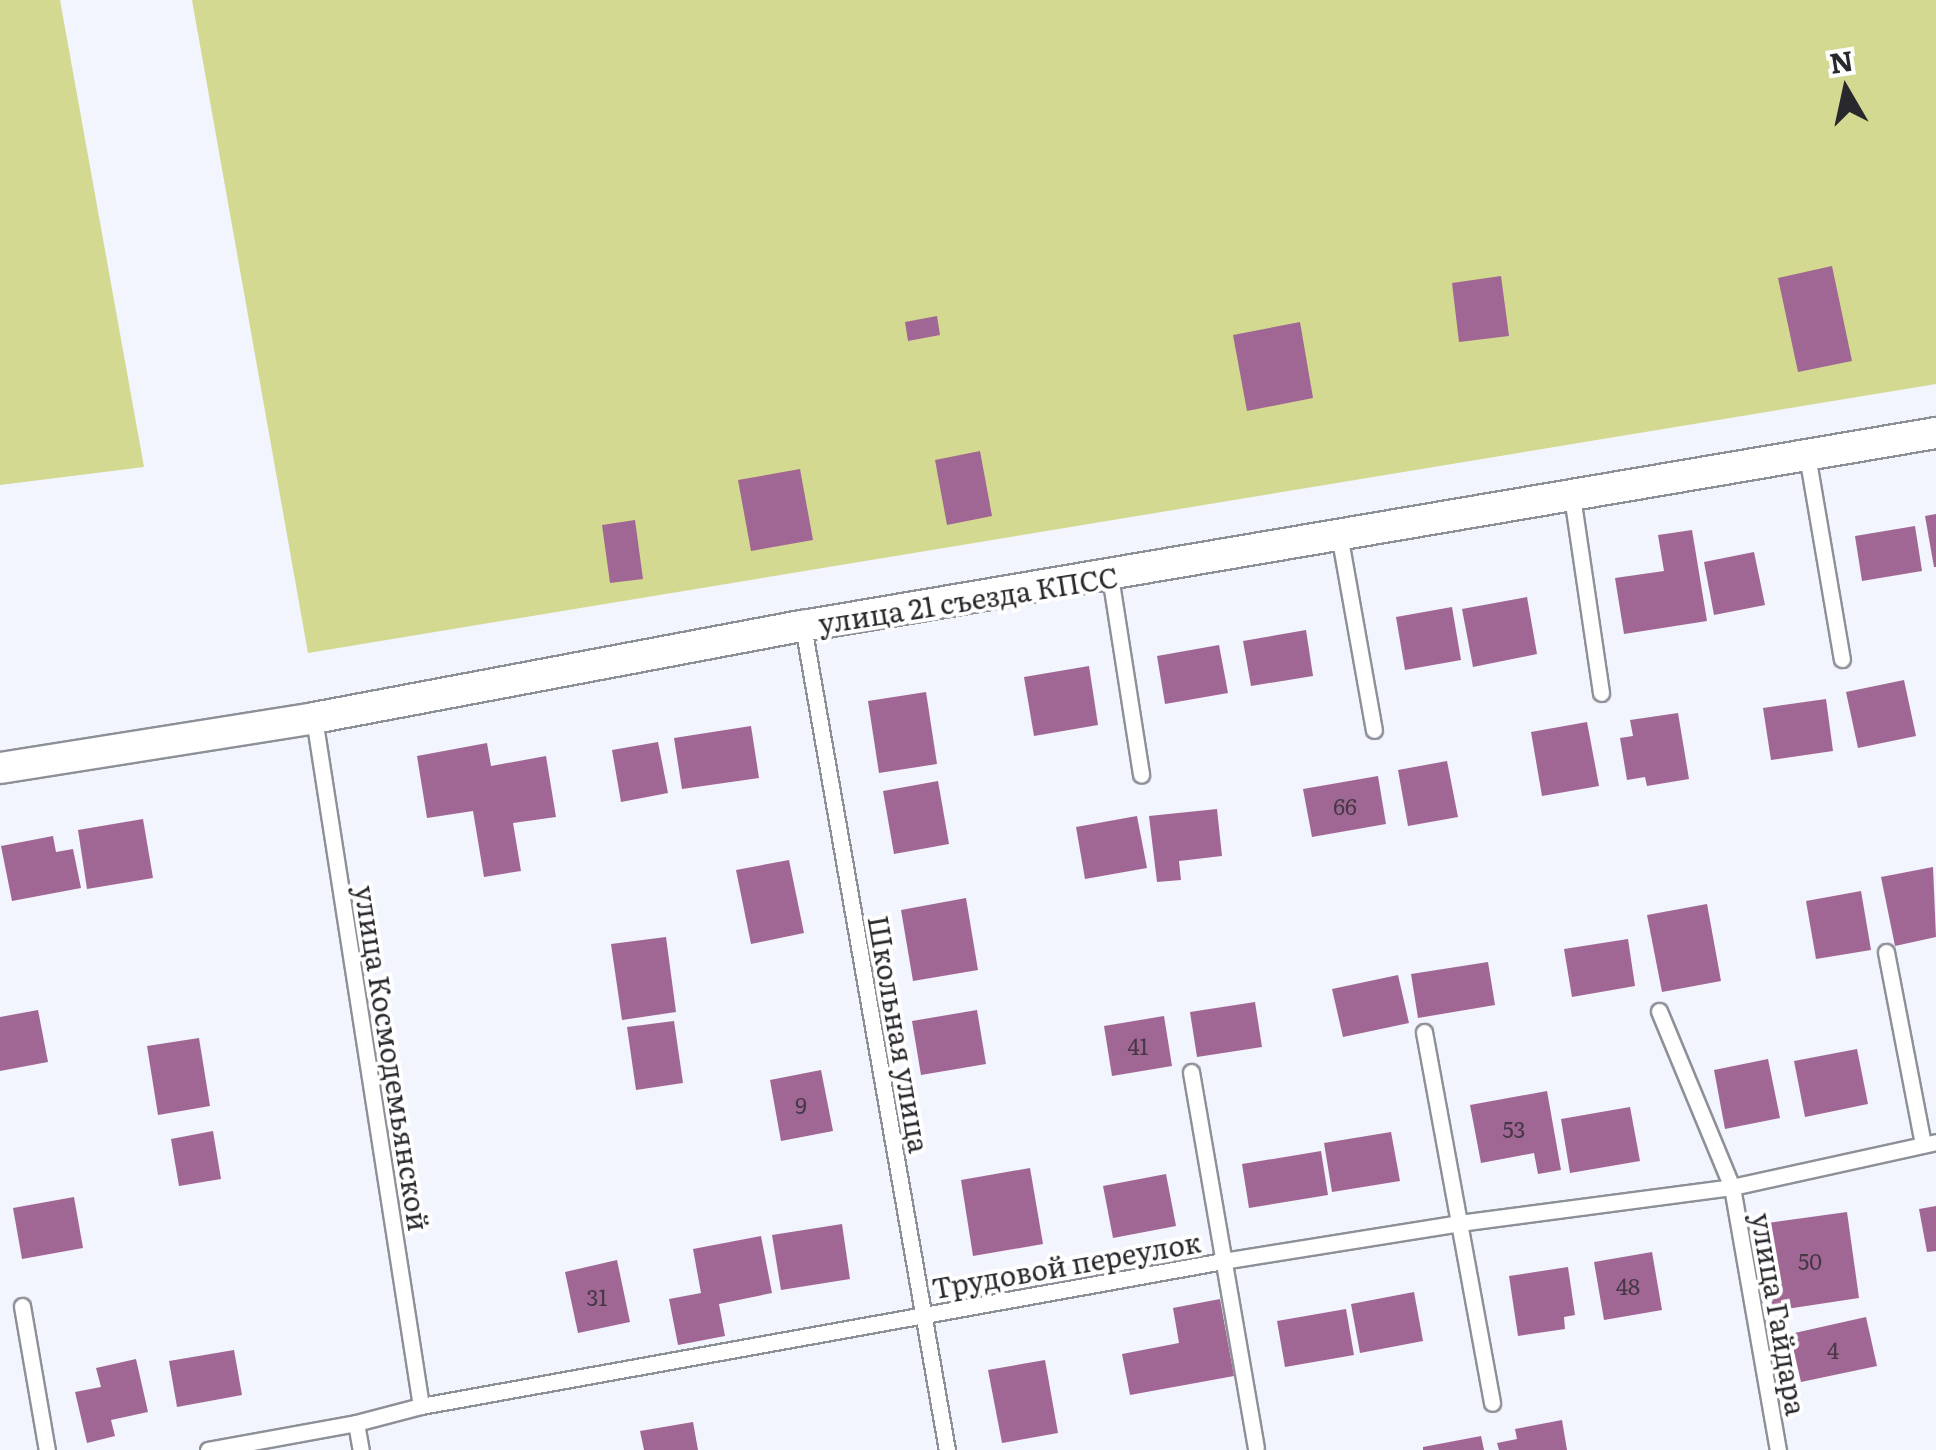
<!DOCTYPE html>
<meta charset="utf-8">
<style>
body{margin:0}
#map{position:relative;width:1936px;height:1450px;overflow:hidden;background:#f2f4fe;font-family:Literata,serif}
div>[style]{position:absolute}
[style*='--x']{left:calc(var(--x)*1px);top:calc(var(--y)*1px);width:calc(var(--w)*1px);rotate:calc(var(--a)*1deg)}
.green>*{inset:0;background:#d3d991}
.building>*{inset:0;background:#a16794}
.roads{filter:drop-shadow(2px 0 #8e9098) drop-shadow(-2px 0 #8e9098) drop-shadow(0 2px #8e9098) drop-shadow(0 -2px #8e9098)}
.service>*{height:15px;margin:-7.5px;padding:0 7.5px;transform-origin:7.5px;border-radius:7.5px;background:#fff}
.minor>*{height:30px;margin:-15px;padding:0 15px;transform-origin:15px;border-radius:15px;background:#fff}
span{translate:-50% -50%;white-space:nowrap;text-align:center;line-height:1.15;-webkit-text-stroke:8px #fff;paint-order:stroke}
.number-label{font-size:22px;color:#473847}
.number-label span{-webkit-text-stroke-width:0}
.street-label{font-size:28px;color:#29292d}
.north{position:absolute;left:1796px;top:40px;width:100px;height:100px;-webkit-text-stroke:8px #fff;paint-order:stroke;rotate:351deg;font-size:28px;font-weight:700;line-height:40px;text-align:center;color:#29292d}
.north::after{content:'';display:block;margin:auto;width:35px;height:45px;background:#29292d;clip-path:polygon(50% 0,100% 100%,50% 72%,0 100%)}
</style>
<div id="map">
<div class="green">
<div style="clip-path:polygon(0 0,60px 0,144px 467px,0 485px)"></div>
<div style="clip-path:polygon(192px 0,1936px 0,1936px 384px,308px 653px)"></div>
</div>
<div class="building">
<div style="clip-path:polygon(1832px 266px,1852px 361px,1798px 372px,1778px 278px)"></div>
<div style="clip-path:polygon(1501px 276px,1509px 336px,1459px 342px,1452px 283px)"></div>
<div style="clip-path:polygon(937px 316px,940px 335px,908px 341px,905px 322px)"></div>
<div style="clip-path:polygon(1300px 322px,1313px 398px,1247px 411px,1233px 335px)"></div>
<div style="clip-path:polygon(980px 451px,992px 516px,947px 525px,935px 460px)"></div>
<div style="clip-path:polygon(800px 469px,813px 540px,751px 551px,738px 480px)"></div>
<div style="clip-path:polygon(1936px 514px,1936px 567px,1934px 567px,1925px 516px)"></div>
<div style="clip-path:polygon(635px 520px,643px 579px,610px 583px,602px 525px)"></div>
<div style="clip-path:polygon(1915px 526px,1922px 571px,1862px 581px,1855px 536px)"></div>
<div style="clip-path:polygon(1692px 530px,1707px 621px,1624px 634px,1615px 578px,1664px 571px,1658px 535px)"></div>
<div style="clip-path:polygon(1754px 552px,1765px 605px,1714px 615px,1704px 562px)"></div>
<div style="clip-path:polygon(1527px 597px,1537px 654px,1473px 667px,1462px 609px)"></div>
<div style="clip-path:polygon(1452px 607px,1461px 660px,1405px 670px,1396px 617px)"></div>
<div style="clip-path:polygon(1306px 630px,1313px 676px,1251px 686px,1243px 641px)"></div>
<div style="clip-path:polygon(1219px 645px,1228px 693px,1165px 704px,1157px 656px)"></div>
<div style="clip-path:polygon(1089px 666px,1098px 725px,1034px 736px,1024px 677px)"></div>
<div style="clip-path:polygon(1904px 680px,1916px 736px,1858px 748px,1846px 692px)"></div>
<div style="clip-path:polygon(926px 692px,937px 764px,879px 773px,868px 701px)"></div>
<div style="clip-path:polygon(1826px 699px,1833px 751px,1771px 760px,1763px 708px)"></div>
<div style="clip-path:polygon(1678px 713px,1689px 779px,1647px 786px,1645px 777px,1627px 780px,1620px 738px,1633px 736px,1630px 720px)"></div>
<div style="clip-path:polygon(1587px 722px,1599px 786px,1542px 796px,1531px 732px)"></div>
<div style="clip-path:polygon(751px 726px,759px 778px,682px 789px,674px 738px)"></div>
<div style="clip-path:polygon(658px 742px,668px 793px,621px 802px,612px 750px)"></div>
<div style="clip-path:polygon(487px 743px,491px 766px,546px 756px,556px 817px,513px 823px,521px 871px,484px 877px,473px 811px,427px 818px,417px 756px)"></div>
<div style="clip-path:polygon(1447px 761px,1458px 817px,1408px 826px,1398px 770px)"></div>
<div style="clip-path:polygon(1378px 776px,1386px 824px,1312px 837px,1303px 789px)"></div>
<div style="clip-path:polygon(938px 781px,949px 844px,894px 854px,883px 791px)"></div>
<div style="clip-path:polygon(1217px 809px,1222px 856px,1179px 861px,1181px 880px,1157px 882px,1149px 816px)"></div>
<div style="clip-path:polygon(1137px 816px,1147px 868px,1085px 879px,1076px 827px)"></div>
<div style="clip-path:polygon(143px 819px,153px 878px,87px 889px,78px 830px)"></div>
<div style="clip-path:polygon(53px 836px,56px 852px,73px 849px,81px 888px,12px 901px,1px 846px)"></div>
<div style="clip-path:polygon(789px 860px,804px 933px,751px 944px,736px 870px)"></div>
<div style="clip-path:polygon(1933px 867px,1936px 937px,1895px 946px,1881px 877px)"></div>
<div style="clip-path:polygon(1861px 891px,1871px 950px,1816px 959px,1806px 901px)"></div>
<div style="clip-path:polygon(966px 898px,978px 970px,913px 981px,901px 910px)"></div>
<div style="clip-path:polygon(1707px 904px,1721px 981px,1662px 992px,1647px 915px)"></div>
<div style="clip-path:polygon(666px 937px,676px 1012px,622px 1020px,611px 944px)"></div>
<div style="clip-path:polygon(1628px 939px,1635px 986px,1572px 997px,1564px 949px)"></div>
<div style="clip-path:polygon(1488px 962px,1495px 1005px,1418px 1018px,1411px 974px)"></div>
<div style="clip-path:polygon(1398px 975px,1409px 1023px,1343px 1037px,1332px 989px)"></div>
<div style="clip-path:polygon(1255px 1002px,1262px 1047px,1197px 1057px,1190px 1012px)"></div>
<div style="clip-path:polygon(38px 1010px,48px 1062px,0 1071px,0 1017px)"></div>
<div style="clip-path:polygon(977px 1010px,986px 1064px,921px 1075px,912px 1021px)"></div>
<div style="clip-path:polygon(1164px 1016px,1172px 1066px,1112px 1076px,1104px 1026px)"></div>
<div style="clip-path:polygon(674px 1021px,683px 1083px,636px 1090px,627px 1027px)"></div>
<div style="clip-path:polygon(199px 1038px,210px 1106px,158px 1115px,147px 1046px)"></div>
<div style="clip-path:polygon(1857px 1049px,1868px 1104px,1805px 1117px,1794px 1061px)"></div>
<div style="clip-path:polygon(1768px 1059px,1780px 1118px,1725px 1129px,1714px 1070px)"></div>
<div style="clip-path:polygon(821px 1070px,833px 1131px,781px 1141px,770px 1080px)"></div>
<div style="clip-path:polygon(1547px 1091px,1561px 1170px,1538px 1174px,1534px 1153px,1481px 1163px,1470px 1105px)"></div>
<div style="clip-path:polygon(1630px 1107px,1640px 1161px,1570px 1173px,1561px 1119px)"></div>
<div style="clip-path:polygon(213px 1131px,221px 1179px,179px 1186px,171px 1139px)"></div>
<div style="clip-path:polygon(1391px 1132px,1400px 1181px,1332px 1192px,1324px 1143px)"></div>
<div style="clip-path:polygon(1321px 1151px,1328px 1195px,1249px 1208px,1242px 1164px)"></div>
<div style="clip-path:polygon(1030px 1168px,1043px 1244px,973px 1256px,961px 1180px)"></div>
<div style="clip-path:polygon(1166px 1174px,1176px 1226px,1113px 1238px,1103px 1186px)"></div>
<div style="clip-path:polygon(74px 1197px,83px 1248px,22px 1259px,13px 1208px)"></div>
<div style="clip-path:polygon(1936px 1206px,1936px 1251px,1927px 1252px,1919px 1209px)"></div>
<div style="clip-path:polygon(1847px 1212px,1859px 1298px,1773px 1311px,1760px 1224px)"></div>
<div style="clip-path:polygon(842px 1224px,850px 1279px,781px 1290px,772px 1235px)"></div>
<div style="clip-path:polygon(761px 1236px,772px 1293px,719px 1304px,725px 1336px,678px 1345px,669px 1299px,701px 1293px,693px 1249px)"></div>
<div style="clip-path:polygon(1652px 1252px,1662px 1310px,1604px 1320px,1594px 1262px)"></div>
<div style="clip-path:polygon(617px 1260px,630px 1322px,578px 1333px,565px 1272px)"></div>
<div style="clip-path:polygon(1568px 1267px,1575px 1315px,1564px 1317px,1565px 1329px,1518px 1336px,1509px 1276px)"></div>
<div style="clip-path:polygon(1414px 1292px,1423px 1341px,1360px 1353px,1351px 1304px)"></div>
<div style="clip-path:polygon(1220px 1299px,1234px 1376px,1130px 1395px,1122px 1354px,1179px 1343px,1173px 1308px)"></div>
<div style="clip-path:polygon(1346px 1309px,1354px 1355px,1285px 1367px,1277px 1321px)"></div>
<div style="clip-path:polygon(1866px 1317px,1877px 1366px,1801px 1382px,1790px 1334px)"></div>
<div style="clip-path:polygon(234px 1350px,242px 1395px,177px 1407px,169px 1361px)"></div>
<div style="clip-path:polygon(136px 1359px,148px 1412px,111px 1420px,115px 1436px,87px 1443px,75px 1392px,101px 1387px,96px 1368px)"></div>
<div style="clip-path:polygon(1045px 1360px,1058px 1433px,1002px 1443px,988px 1370px)"></div>
<div style="clip-path:polygon(1562px 1420px,1567px 1450px,1499px 1450px,1497px 1443px,1517px 1439px,1515px 1429px)"></div>
<div style="clip-path:polygon(693px 1422px,698px 1450px,644px 1450px,640px 1431px)"></div>
<div style="clip-path:polygon(1481px 1436px,1484px 1450px,1423px 1450px,1423px 1447px)"></div>
</div>
<div class="roads">
<div class="service">
<div style="--x:1807;--y:455;--w:207;--a:80.3"></div>
<div style="--x:1572;--y:496;--w:199;--a:81.6"></div>
<div style="--x:1339;--y:534;--w:199;--a:79.9"></div>
<div style="--x:1110;--y:576;--w:201;--a:81.1"></div>
<div style="--x:803;--y:626;--w:836;--a:80.09"></div>
<div style="--x:314;--y:718;--w:696;--a:81.16"></div>
<div style="--x:1886;--y:952;--w:196;--a:79.1"></div>
<div style="--x:1659;--y:1011;--w:191;--a:67.5"></div>
<div style="--x:1732;--y:1187;--w:267;--a:80.1"></div>
<div style="--x:1424;--y:1032;--w:377;--a:79.6"></div>
<div style="--x:1191;--y:1072;--w:381;--a:80.2"></div>
<div style="--x:22;--y:1306;--w:146;--a:80.2"></div>
<div style="--x:356;--y:1423;--w:27;--a:80"></div>
<div style="--x:208;--y:1450;--w:150;--a:-10.3"></div>
<div style="--x:356;--y:1423;--w:67;--a:-14.7"></div>
<div style="--x:421;--y:1406;--w:815;--a:-10.25"></div>
<div style="--x:1223;--y:1261;--w:239;--a:-9.1"></div>
<div style="--x:1459;--y:1223;--w:275;--a:-7.5"></div>
<div style="--x:1732;--y:1187;--w:209;--a:-12.4"></div>
</div>
<div class="minor">
<div style="--x:0;--y:768;--w:318;--a:-9"></div>
<div style="--x:314;--y:718;--w:498;--a:-10.7"></div>
<div style="--x:803;--y:626;--w:1149;--a:-9.67"></div>
</div>
</div>
<div class="number-label">
<span style="left:1345px;top:806px">66</span>
<span style="left:1138px;top:1046px">41</span>
<span style="left:801px;top:1105px">9</span>
<span style="left:1514px;top:1129px">53</span>
<span style="left:1810px;top:1261px">50</span>
<span style="left:1628px;top:1286px">48</span>
<span style="left:597px;top:1297px">31</span>
<span style="left:1833px;top:1350px">4</span>
</div>
<div class="street-label">
<span style="left:968px;top:599px;rotate:-9deg">улица 21 съезда КПСС</span>
<span style="left:900px;top:1034px;rotate:80deg">Школьная улица</span>
<span style="left:393px;top:1058px;rotate:81deg">улица Космодемьянской</span>
<span style="left:1066px;top:1264px;rotate:-10deg">Трудовой переулок</span>
<span style="left:1780px;top:1314px;rotate:80deg">улица Гайдара</span>
</div>
<div class="north">N</div>
</div>
